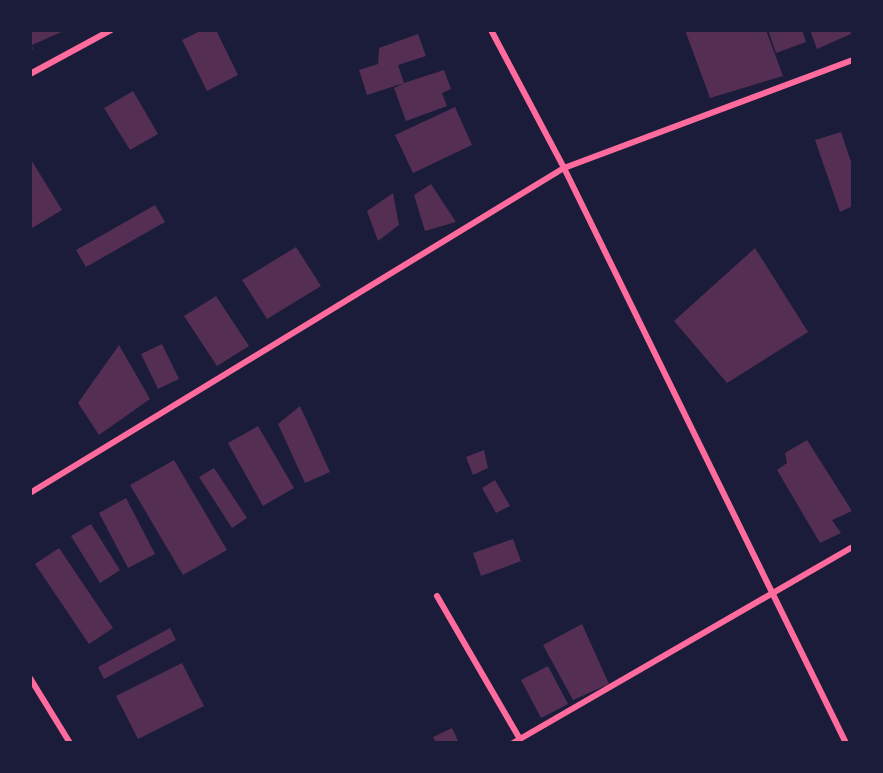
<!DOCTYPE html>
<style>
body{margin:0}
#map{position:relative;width:883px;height:773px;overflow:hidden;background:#1b1b3a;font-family:"Exo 2",sans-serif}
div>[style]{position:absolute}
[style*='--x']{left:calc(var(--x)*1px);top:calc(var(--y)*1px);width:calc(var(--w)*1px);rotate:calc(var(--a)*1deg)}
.building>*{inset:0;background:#542f53}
.minor>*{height:6px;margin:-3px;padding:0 3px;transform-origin:3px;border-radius:3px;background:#ff6b9d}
span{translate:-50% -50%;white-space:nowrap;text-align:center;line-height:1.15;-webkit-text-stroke:5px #1b1b3a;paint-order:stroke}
.frame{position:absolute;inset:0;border:32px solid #1b1b3a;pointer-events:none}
</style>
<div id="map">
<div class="building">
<div style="clip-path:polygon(30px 30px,66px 30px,32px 45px,33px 49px,30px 50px)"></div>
<div style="clip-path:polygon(202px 30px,216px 30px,238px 75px,207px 91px,182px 40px)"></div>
<div style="clip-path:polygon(685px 30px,766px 30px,783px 76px,710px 98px)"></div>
<div style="clip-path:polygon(768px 30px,802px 30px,806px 42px,776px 53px)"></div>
<div style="clip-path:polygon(810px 30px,853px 30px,853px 33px,817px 49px)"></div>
<div style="clip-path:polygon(418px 34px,426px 56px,398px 65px,404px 83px,444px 70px,451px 89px,442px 93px,447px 106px,406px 121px,394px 88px,404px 83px,367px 95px,359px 70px,378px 64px,379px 48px)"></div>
<div style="clip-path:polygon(133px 91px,158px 134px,130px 150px,104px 108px)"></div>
<div style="clip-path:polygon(455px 107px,472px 145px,413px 173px,395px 135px)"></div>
<div style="clip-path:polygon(841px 132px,853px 168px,853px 206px,840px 212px,815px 140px)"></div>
<div style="clip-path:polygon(30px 158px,62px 210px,32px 228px,30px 225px)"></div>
<div style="clip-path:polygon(431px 184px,456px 222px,425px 231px,414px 195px)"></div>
<div style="clip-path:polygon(393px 193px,399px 225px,378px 241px,367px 211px)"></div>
<div style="clip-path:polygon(155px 205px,165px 222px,86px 267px,76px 250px)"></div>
<div style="clip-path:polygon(296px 247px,321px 286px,267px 319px,242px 280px)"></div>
<div style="clip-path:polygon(755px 248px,808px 332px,727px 383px,674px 321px)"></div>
<div style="clip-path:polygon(216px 296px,249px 346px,217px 366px,184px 316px)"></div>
<div style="clip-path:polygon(162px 344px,179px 379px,158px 389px,141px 354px)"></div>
<div style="clip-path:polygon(119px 345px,150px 399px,99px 435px,78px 403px)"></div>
<div style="clip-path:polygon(300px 406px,330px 472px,305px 483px,278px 424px)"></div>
<div style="clip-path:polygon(258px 426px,294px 488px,263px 506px,228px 443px)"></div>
<div style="clip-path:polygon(807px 440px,852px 511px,832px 520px,841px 533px,820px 543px,777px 470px,787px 463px,785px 453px)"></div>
<div style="clip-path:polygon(484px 450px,488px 468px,473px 475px,466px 457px)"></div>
<div style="clip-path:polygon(174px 460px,227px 550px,183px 575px,130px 485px)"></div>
<div style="clip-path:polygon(214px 468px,247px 518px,232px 528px,199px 477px)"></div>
<div style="clip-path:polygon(495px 480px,510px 506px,496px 513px,482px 488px)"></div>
<div style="clip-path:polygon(126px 498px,155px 554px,128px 568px,99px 513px)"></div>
<div style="clip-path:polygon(91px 524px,120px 570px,100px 583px,71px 536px)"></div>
<div style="clip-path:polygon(513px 539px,521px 561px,481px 576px,473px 553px)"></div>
<div style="clip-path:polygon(59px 548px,113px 628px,89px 644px,35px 564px)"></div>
<div style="clip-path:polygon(582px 624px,609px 684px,573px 700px,543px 645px)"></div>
<div style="clip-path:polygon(170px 628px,176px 640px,104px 679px,98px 667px)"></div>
<div style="clip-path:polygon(182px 663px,204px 706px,138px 739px,116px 696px)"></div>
<div style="clip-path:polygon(548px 666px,568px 704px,541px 718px,521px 680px)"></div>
<div style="clip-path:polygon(452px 728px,459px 743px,436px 743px,433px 737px)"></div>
</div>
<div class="minor">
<div style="--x:491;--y:30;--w:156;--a:62.1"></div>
<div style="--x:564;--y:168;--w:640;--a:63.88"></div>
<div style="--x:30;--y:74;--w:92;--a:-28.5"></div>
<div style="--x:30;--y:493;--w:625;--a:-31.33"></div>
<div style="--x:564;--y:168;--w:309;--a:-20.5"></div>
<div style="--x:437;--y:596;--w:165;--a:59.9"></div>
<div style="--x:30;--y:678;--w:76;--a:58.4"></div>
<div style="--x:513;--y:743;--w:392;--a:-30"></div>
</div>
<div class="frame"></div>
</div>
